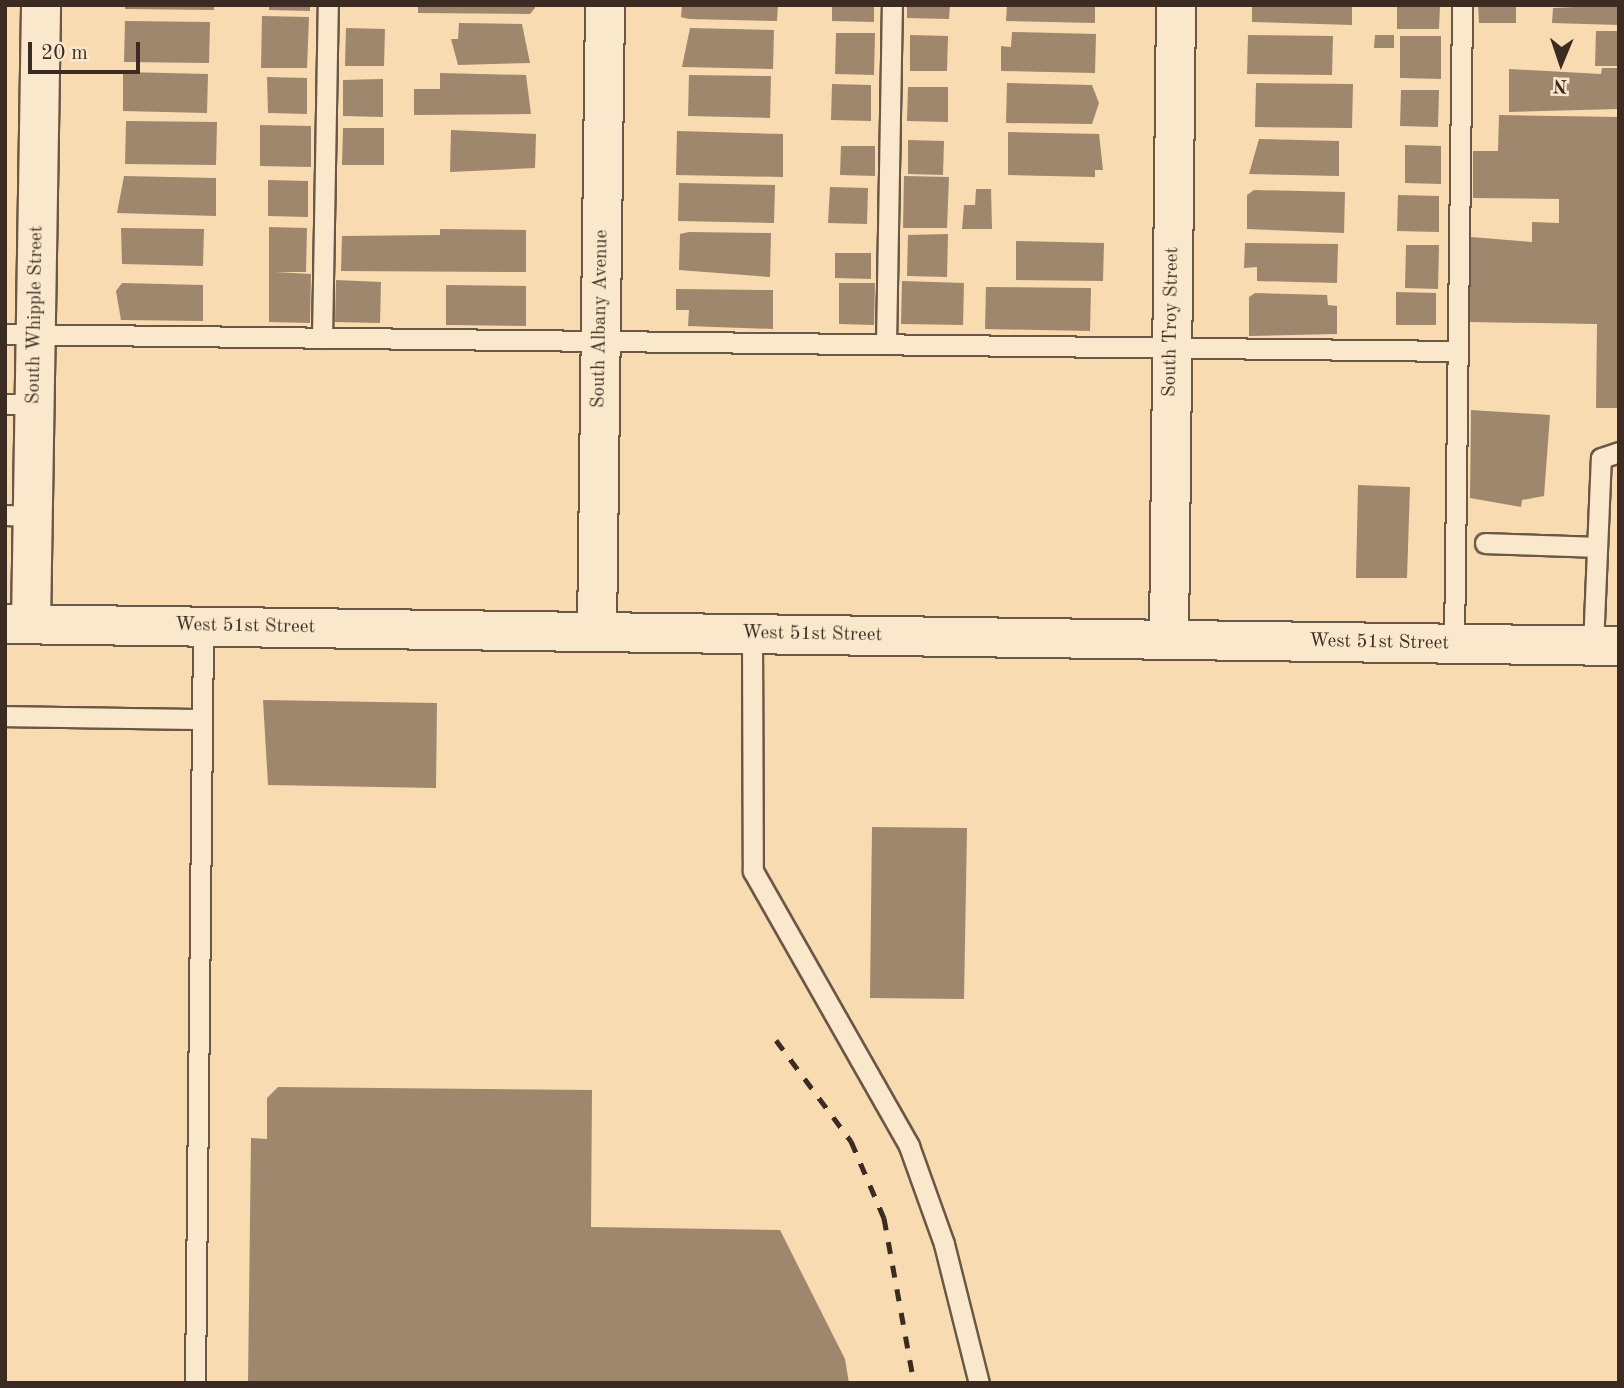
<!DOCTYPE html>
<style>
body{margin:0}
#map{position:relative;width:1624px;height:1388px;overflow:hidden;background:#f8dbb0;font-family:"Old Standard TT",serif}
div>[style]{position:absolute}
[style*='--x']{left:calc(var(--x)*1px);top:calc(var(--y)*1px);width:calc(var(--w)*1px);rotate:calc(var(--a)*1deg)}
.building>*{inset:0;background:#9e876c}
.roads{filter:drop-shadow(2px 0 #6b5746) drop-shadow(-2px 0 #6b5746) drop-shadow(0 2px #6b5746) drop-shadow(0 -2px #6b5746)}
.lane>*{height:19px;margin:-9.5px;padding:0 9.5px;transform-origin:9.5px;border-radius:9.5px;background:#fae8cc}
.street>*{height:38px;margin:-19px;padding:0 19px;transform-origin:19px;border-radius:19px;background:#fae8cc}
.secondary>*{height:38px;margin:-19px;padding:0 19px;transform-origin:19px;border-radius:19px;background:#fae8cc}
.rail>*{height:5px;margin-top:-2.5px;transform-origin:0;background:repeating-linear-gradient(90deg,#3c2b22 0 12px,transparent 0 24px)}
span{translate:-50% -50%;white-space:nowrap;text-align:center;line-height:1.15;-webkit-text-stroke:5px #fae8cc;paint-order:stroke}
.street-label{font-size:19px;color:#3c2b22}
.frame{position:absolute;inset:0;border:7px solid #3c2b22;pointer-events:none}
.north{position:absolute;left:1526px;top:28px;width:70px;height:70px;-webkit-text-stroke:5px #fae8cc;paint-order:stroke;rotate:182deg;font-size:19px;font-weight:700;line-height:28px;text-align:center;color:#3c2b22}
.north::after{content:'';display:block;margin:auto;width:24px;height:32px;background:#3c2b22;clip-path:polygon(50% 0,100% 100%,50% 72%,0 100%)}
.scale{position:absolute;left:28px;top:42px;width:112px;height:32px;box-sizing:border-box;border:4px solid #3c2b22;border-top:0;padding-left:9px;font-size:21px;line-height:24px;white-space:nowrap;color:#3c2b22;-webkit-text-stroke:5px #fae8cc;paint-order:stroke}
</style>
<div id="map">
<div class="building">
<div style="clip-path:polygon(125px 5px,214px 5px,214px 10px,125px 9px)"></div>
<div style="clip-path:polygon(269px 5px,310px 5px,310px 11px,269px 10px)"></div>
<div style="clip-path:polygon(418px 5px,535px 5px,535px 8px,530px 14px,418px 13px)"></div>
<div style="clip-path:polygon(682px 5px,778px 5px,777px 21px,689px 19px,681px 17px)"></div>
<div style="clip-path:polygon(832px 5px,874px 5px,874px 22px,832px 21px)"></div>
<div style="clip-path:polygon(907px 5px,950px 5px,949px 19px,907px 18px)"></div>
<div style="clip-path:polygon(1007px 5px,1095px 5px,1095px 23px,1006px 21px)"></div>
<div style="clip-path:polygon(1252px 5px,1352px 5px,1352px 25px,1252px 22px)"></div>
<div style="clip-path:polygon(1397px 5px,1440px 5px,1439px 29px,1397px 29px)"></div>
<div style="clip-path:polygon(1478px 5px,1516px 5px,1516px 23px,1479px 23px)"></div>
<div style="clip-path:polygon(1619px 5px,1619px 25px,1552px 23px,1553px 8px)"></div>
<div style="clip-path:polygon(262px 16px,309px 17px,307px 68px,261px 68px)"></div>
<div style="clip-path:polygon(125px 21px,210px 22px,209px 63px,124px 62px)"></div>
<div style="clip-path:polygon(459px 23px,522px 24px,530px 63px,458px 65px,451px 39px,458px 39px)"></div>
<div style="clip-path:polygon(346px 28px,385px 29px,384px 66px,345px 66px)"></div>
<div style="clip-path:polygon(690px 28px,774px 30px,773px 69px,682px 67px)"></div>
<div style="clip-path:polygon(1596px 31px,1619px 31px,1619px 66px,1595px 66px)"></div>
<div style="clip-path:polygon(1012px 32px,1096px 34px,1095px 73px,1001px 71px,1001px 46px,1011px 47px)"></div>
<div style="clip-path:polygon(836px 33px,875px 33px,874px 75px,835px 74px)"></div>
<div style="clip-path:polygon(910px 35px,948px 36px,947px 71px,910px 71px)"></div>
<div style="clip-path:polygon(1248px 35px,1333px 36px,1332px 75px,1247px 74px)"></div>
<div style="clip-path:polygon(1375px 35px,1394px 35px,1394px 48px,1374px 48px)"></div>
<div style="clip-path:polygon(1400px 36px,1441px 36px,1441px 79px,1400px 78px)"></div>
<div style="clip-path:polygon(1602px 68px,1619px 68px,1619px 109px,1509px 112px,1509px 69px,1601px 74px)"></div>
<div style="clip-path:polygon(123px 72px,208px 74px,207px 113px,123px 111px)"></div>
<div style="clip-path:polygon(440px 73px,526px 75px,531px 114px,414px 115px,414px 89px,440px 89px)"></div>
<div style="clip-path:polygon(689px 75px,771px 76px,770px 118px,688px 116px)"></div>
<div style="clip-path:polygon(267px 77px,307px 78px,307px 114px,268px 113px)"></div>
<div style="clip-path:polygon(383px 79px,383px 117px,343px 116px,343px 80px)"></div>
<div style="clip-path:polygon(1007px 83px,1092px 85px,1099px 103px,1092px 124px,1006px 123px)"></div>
<div style="clip-path:polygon(1256px 83px,1353px 84px,1352px 128px,1255px 127px)"></div>
<div style="clip-path:polygon(832px 84px,871px 85px,871px 121px,831px 120px)"></div>
<div style="clip-path:polygon(908px 87px,948px 87px,948px 122px,907px 121px)"></div>
<div style="clip-path:polygon(1401px 90px,1439px 90px,1438px 127px,1400px 126px)"></div>
<div style="clip-path:polygon(1499px 115px,1619px 117px,1619px 408px,1596px 408px,1597px 324px,1469px 322px,1471px 237px,1532px 242px,1532px 222px,1559px 223px,1559px 199px,1473px 198px,1473px 151px,1498px 151px)"></div>
<div style="clip-path:polygon(126px 121px,217px 122px,216px 165px,125px 164px)"></div>
<div style="clip-path:polygon(260px 125px,311px 126px,311px 167px,260px 166px)"></div>
<div style="clip-path:polygon(343px 128px,384px 128px,384px 165px,342px 165px)"></div>
<div style="clip-path:polygon(451px 130px,536px 134px,535px 168px,450px 172px)"></div>
<div style="clip-path:polygon(677px 131px,783px 134px,783px 177px,676px 175px)"></div>
<div style="clip-path:polygon(1008px 132px,1099px 134px,1103px 170px,1095px 170px,1095px 177px,1008px 175px)"></div>
<div style="clip-path:polygon(1259px 139px,1339px 141px,1339px 176px,1249px 174px)"></div>
<div style="clip-path:polygon(908px 140px,944px 141px,943px 175px,908px 174px)"></div>
<div style="clip-path:polygon(1405px 145px,1441px 146px,1441px 184px,1405px 183px)"></div>
<div style="clip-path:polygon(841px 146px,875px 146px,875px 176px,840px 175px)"></div>
<div style="clip-path:polygon(124px 176px,216px 178px,216px 216px,117px 213px)"></div>
<div style="clip-path:polygon(904px 176px,949px 177px,947px 228px,903px 228px)"></div>
<div style="clip-path:polygon(268px 180px,308px 181px,308px 217px,268px 216px)"></div>
<div style="clip-path:polygon(679px 183px,775px 185px,774px 223px,678px 221px)"></div>
<div style="clip-path:polygon(830px 187px,868px 188px,867px 224px,828px 223px)"></div>
<div style="clip-path:polygon(976px 189px,991px 189px,992px 229px,962px 229px,964px 205px,975px 205px)"></div>
<div style="clip-path:polygon(1254px 190px,1345px 192px,1344px 233px,1247px 229px,1247px 195px)"></div>
<div style="clip-path:polygon(1398px 195px,1439px 196px,1439px 232px,1397px 231px)"></div>
<div style="clip-path:polygon(269px 227px,307px 228px,306px 272px,275px 272px,311px 274px,310px 323px,269px 322px)"></div>
<div style="clip-path:polygon(121px 228px,204px 229px,203px 266px,122px 264px)"></div>
<div style="clip-path:polygon(440px 229px,526px 230px,526px 272px,341px 271px,342px 236px,440px 235px)"></div>
<div style="clip-path:polygon(689px 232px,771px 233px,770px 277px,679px 270px,680px 234px)"></div>
<div style="clip-path:polygon(948px 234px,947px 277px,907px 276px,908px 235px)"></div>
<div style="clip-path:polygon(1016px 241px,1104px 243px,1103px 281px,1016px 280px)"></div>
<div style="clip-path:polygon(1245px 243px,1338px 244px,1337px 283px,1257px 281px,1257px 267px,1244px 268px)"></div>
<div style="clip-path:polygon(1406px 245px,1439px 245px,1438px 289px,1405px 288px)"></div>
<div style="clip-path:polygon(835px 253px,871px 253px,871px 279px,835px 278px)"></div>
<div style="clip-path:polygon(336px 280px,381px 282px,380px 323px,335px 322px)"></div>
<div style="clip-path:polygon(902px 281px,964px 283px,963px 325px,901px 324px)"></div>
<div style="clip-path:polygon(122px 283px,203px 285px,203px 321px,121px 320px,116px 291px)"></div>
<div style="clip-path:polygon(839px 283px,875px 283px,874px 325px,839px 324px)"></div>
<div style="clip-path:polygon(446px 285px,526px 286px,526px 326px,446px 325px)"></div>
<div style="clip-path:polygon(986px 287px,1091px 288px,1090px 331px,985px 329px)"></div>
<div style="clip-path:polygon(676px 289px,773px 290px,773px 329px,688px 326px,689px 310px,676px 310px)"></div>
<div style="clip-path:polygon(1396px 292px,1436px 293px,1436px 325px,1396px 325px)"></div>
<div style="clip-path:polygon(1255px 293px,1327px 295px,1328px 305px,1337px 306px,1337px 334px,1249px 336px,1249px 297px)"></div>
<div style="clip-path:polygon(1471px 410px,1550px 415px,1544px 496px,1522px 500px,1521px 507px,1470px 498px)"></div>
<div style="clip-path:polygon(1358px 485px,1410px 487px,1407px 578px,1356px 578px)"></div>
<div style="clip-path:polygon(263px 700px,437px 703px,436px 788px,268px 785px)"></div>
<div style="clip-path:polygon(872px 827px,967px 828px,964px 999px,870px 998px)"></div>
<div style="clip-path:polygon(278px 1087px,592px 1090px,591px 1227px,780px 1230px,845px 1359px,849px 1383px,248px 1383px,251px 1138px,267px 1139px,267px 1098px)"></div>
</div>
<div class="roads">
<div class="lane">
<div style="--x:5;--y:334;--w:1453;--a:0.67"></div>
<div style="--x:322;--y:338;--w:333;--a:-89"></div>
<div style="--x:886;--y:344;--w:339;--a:-89"></div>
<div style="--x:5;--y:404;--w:29;--a:0"></div>
<div style="--x:5;--y:515;--w:28;--a:2"></div>
<div style="--x:1485;--y:543;--w:112;--a:2"></div>
<div style="--x:752;--y:634;--w:237;--a:89.8"></div>
<div style="--x:753;--y:871;--w:316;--a:60.4"></div>
<div style="--x:909;--y:1146;--w:104;--a:70.3"></div>
<div style="--x:944;--y:1244;--w:143;--a:75.9"></div>
<div style="--x:1454;--y:644;--w:639;--a:-89.28"></div>
<div style="--x:1593;--y:646;--w:188;--a:-87.6"></div>
<div style="--x:1601;--y:458;--w:19;--a:-18"></div>
<div style="--x:5;--y:716;--w:197;--a:0.9"></div>
<div style="--x:195;--y:1383;--w:757;--a:-89.39"></div>
</div>
<div class="street">
<div style="--x:31;--y:624;--w:619;--a:-89.07"></div>
<div style="--x:597;--y:632;--w:627;--a:-89.27"></div>
<div style="--x:1169;--y:640;--w:635;--a:-89.37"></div>
</div>
<div class="secondary">
<div style="--x:5;--y:624;--w:1614;--a:0.78"></div>
</div>
</div>
<div class="rail">
<div style="--x:776;--y:1040;--w:126;--a:53.4"></div>
<div style="--x:851;--y:1141;--w:84;--a:66.8"></div>
<div style="--x:884;--y:1218;--w:168;--a:79.7"></div>
</div>
<div class="street-label">
<span style="left:36px;top:315px;rotate:-89deg">South Whipple Street</span>
<span style="left:601px;top:319px;rotate:-89deg">South Albany Avenue</span>
<span style="left:1172px;top:322px;rotate:-89deg">South Troy Street</span>
<span style="left:245px;top:627px;rotate:1deg">West 51st Street</span>
<span style="left:812px;top:635px;rotate:1deg">West 51st Street</span>
<span style="left:1379px;top:643px;rotate:1deg">West 51st Street</span>
</div>
<div class="frame"></div>
<div class="north">N</div>
<div class="scale">20 m</div>
</div>
